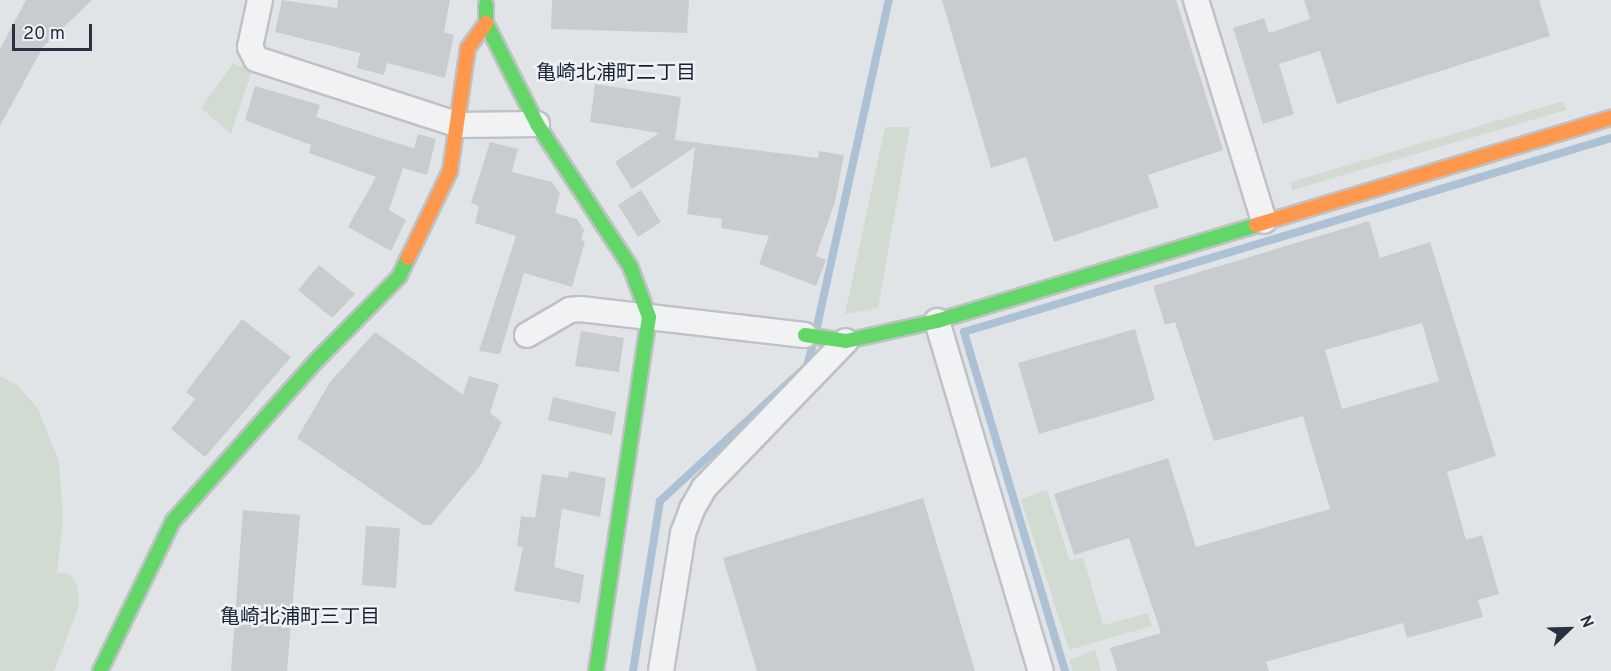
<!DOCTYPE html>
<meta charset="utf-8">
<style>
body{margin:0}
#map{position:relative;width:1611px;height:671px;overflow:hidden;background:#e1e4e7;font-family:Overpass,"Noto Sans JP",sans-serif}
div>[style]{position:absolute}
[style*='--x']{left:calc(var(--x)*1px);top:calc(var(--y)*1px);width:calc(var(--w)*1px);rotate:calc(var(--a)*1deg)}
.green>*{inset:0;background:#d2dbd1}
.stream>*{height:8px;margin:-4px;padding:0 4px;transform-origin:4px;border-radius:4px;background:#acc2d4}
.building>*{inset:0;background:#c9cccf}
.roads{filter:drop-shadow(2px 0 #bfc2c5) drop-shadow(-2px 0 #bfc2c5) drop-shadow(0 2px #bfc2c5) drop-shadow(0 -2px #bfc2c5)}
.street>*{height:24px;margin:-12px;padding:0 12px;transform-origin:12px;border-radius:12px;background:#f1f2f3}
.fast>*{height:14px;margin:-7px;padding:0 7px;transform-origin:7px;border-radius:7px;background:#63d668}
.slow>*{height:14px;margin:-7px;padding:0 7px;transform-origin:7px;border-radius:7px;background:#ff974d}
span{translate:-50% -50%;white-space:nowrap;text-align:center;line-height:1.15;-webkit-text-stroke:5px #eef2f7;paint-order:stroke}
.neighbourhood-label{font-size:20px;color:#192232}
.north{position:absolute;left:1539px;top:599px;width:60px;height:60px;-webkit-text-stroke:4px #eef2f7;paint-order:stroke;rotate:67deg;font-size:16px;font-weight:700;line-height:24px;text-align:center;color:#263142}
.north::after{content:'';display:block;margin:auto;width:21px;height:27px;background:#263142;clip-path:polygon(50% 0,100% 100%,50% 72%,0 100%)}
.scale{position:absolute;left:12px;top:24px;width:80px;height:27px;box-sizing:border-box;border:3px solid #263142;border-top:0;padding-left:8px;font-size:18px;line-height:21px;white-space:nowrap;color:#263142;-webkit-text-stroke:4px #eef2f7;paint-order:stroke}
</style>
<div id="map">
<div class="green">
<div style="clip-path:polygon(233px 63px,252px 71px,231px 134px,201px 108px)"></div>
<div style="clip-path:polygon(1563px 101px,1566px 110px,1292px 190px,1291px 182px)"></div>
<div style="clip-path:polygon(885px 127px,910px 127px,878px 308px,845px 314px)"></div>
<div style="clip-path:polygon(0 376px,19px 387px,38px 409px,59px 461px,63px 519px,57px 573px,70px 574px,77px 585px,79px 606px,54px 671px,0 671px)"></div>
<div style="clip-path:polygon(1047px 490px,1070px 561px,1083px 557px,1103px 625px,1148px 613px,1152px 626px,1069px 650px,1021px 499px)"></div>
<div style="clip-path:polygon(1095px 650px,1101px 671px,1073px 671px,1069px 660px)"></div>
</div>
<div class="stream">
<div style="--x:816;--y:331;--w:339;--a:-77.6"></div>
<div style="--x:633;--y:671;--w:172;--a:-81"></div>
<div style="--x:660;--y:501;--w:200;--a:-42.6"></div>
<div style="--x:807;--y:366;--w:24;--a:-75"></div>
<div style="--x:1065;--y:671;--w:354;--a:-106.6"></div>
<div style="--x:964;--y:332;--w:675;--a:-16.69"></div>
</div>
<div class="building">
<div style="clip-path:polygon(26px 0,92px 0,43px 47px,0 126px,0 49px)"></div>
<div style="clip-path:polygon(282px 0,337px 8px,338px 0,450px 0,444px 32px,454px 35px,445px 78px,387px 63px,384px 75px,357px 68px,360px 53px,275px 32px)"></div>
<div style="clip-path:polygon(552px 0,689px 0,687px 33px,551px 29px)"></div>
<div style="clip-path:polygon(942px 0,1176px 0,1223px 150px,1148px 175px,1159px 207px,1054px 242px,1026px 157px,991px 168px)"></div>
<div style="clip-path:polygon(1304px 0,1539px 0,1550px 36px,1337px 104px,1320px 51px,1279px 64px,1294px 114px,1263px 124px,1233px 28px,1264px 18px,1269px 33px,1310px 19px)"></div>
<div style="clip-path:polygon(595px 84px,681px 97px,675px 140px,818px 158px,819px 151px,844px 155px,835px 202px,816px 256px,826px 260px,816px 286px,759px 264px,769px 236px,721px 228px,722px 219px,687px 214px,695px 147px,632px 189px,615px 162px,659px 133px,590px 122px)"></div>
<div style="clip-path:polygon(255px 86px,320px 105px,316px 117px,383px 139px,414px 148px,418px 134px,436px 139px,427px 175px,403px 168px,389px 210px,406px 220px,391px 251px,348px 227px,376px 177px,309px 153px,311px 145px,245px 120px)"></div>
<div style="clip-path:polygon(490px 142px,518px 149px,512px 172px,552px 182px,560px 193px,555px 213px,577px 219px,584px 230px,581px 240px,585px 241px,572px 287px,524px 273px,500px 354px,479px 351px,516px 236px,475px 223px,479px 206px,471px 203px)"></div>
<div style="clip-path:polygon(641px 190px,661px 222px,638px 237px,618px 205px)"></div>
<div style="clip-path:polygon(evenodd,1369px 221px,1380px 258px,1430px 242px,1496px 456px,1447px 472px,1466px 540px,1482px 535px,1499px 594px,1478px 600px,1483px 617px,1407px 638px,1403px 623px,1266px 662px,1269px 671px,1117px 671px,1110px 648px,1161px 633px,1129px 538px,1074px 555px,1054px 494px,1168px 458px,1196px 547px,1330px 509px,1303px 416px,1214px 441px,1175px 322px,1165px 325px,1153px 286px,1369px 221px,1422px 323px,1439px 381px,1342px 409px,1325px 350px,1422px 323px)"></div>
<div style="clip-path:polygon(319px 265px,355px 294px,332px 318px,298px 290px)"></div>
<div style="clip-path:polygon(242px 319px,291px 357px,205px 457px,171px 429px,195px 399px,186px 392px)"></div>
<div style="clip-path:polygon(1135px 329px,1155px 400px,1039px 434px,1018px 363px)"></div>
<div style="clip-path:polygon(581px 331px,624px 338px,619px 372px,575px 366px)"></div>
<div style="clip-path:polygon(375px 332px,463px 395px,469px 376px,499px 384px,490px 413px,502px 422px,480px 466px,431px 525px,423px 525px,297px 438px,330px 382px)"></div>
<div style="clip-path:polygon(553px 397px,616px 412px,612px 435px,548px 420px)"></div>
<div style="clip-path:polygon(569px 471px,606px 478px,600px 517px,562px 509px,554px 567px,584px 575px,580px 603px,514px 591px,523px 547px,517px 546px,521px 516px,535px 518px,542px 474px,568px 478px)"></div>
<div style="clip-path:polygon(923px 498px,975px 671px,757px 671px,723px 558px)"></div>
<div style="clip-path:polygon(243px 510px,300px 515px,287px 671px,231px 671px)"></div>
<div style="clip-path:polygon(366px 526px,400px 528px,396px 588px,362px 585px)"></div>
</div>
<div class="roads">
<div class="street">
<div style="--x:260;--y:0;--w:48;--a:102"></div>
<div style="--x:250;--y:47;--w:13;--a:63"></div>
<div style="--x:256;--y:59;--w:213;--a:18"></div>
<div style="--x:459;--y:125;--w:78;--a:-0.7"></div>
<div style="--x:1196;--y:0;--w:231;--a:72.9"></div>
<div style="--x:937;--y:321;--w:365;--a:73.5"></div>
<div style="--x:527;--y:335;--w:50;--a:-30.2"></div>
<div style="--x:570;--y:310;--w:10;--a:-6"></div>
<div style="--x:580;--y:309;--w:226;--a:6.6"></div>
<div style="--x:661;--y:671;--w:140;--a:-80.9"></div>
<div style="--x:683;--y:533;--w:26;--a:-69"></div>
<div style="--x:692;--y:509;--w:24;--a:-60"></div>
<div style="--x:704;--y:488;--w:204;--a:-46"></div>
</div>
<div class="fast">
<div style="--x:486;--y:5;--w:18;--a:90"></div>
<div style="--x:486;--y:23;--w:113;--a:63.2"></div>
<div style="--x:537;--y:124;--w:170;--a:56.8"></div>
<div style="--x:630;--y:266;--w:54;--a:69.6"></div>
<div style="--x:649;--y:317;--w:358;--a:98.5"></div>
<div style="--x:805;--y:335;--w:41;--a:8.3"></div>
<div style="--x:846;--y:341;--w:93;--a:-12.4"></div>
<div style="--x:937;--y:321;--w:333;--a:-16.7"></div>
<div style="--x:100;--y:671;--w:167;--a:-64"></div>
<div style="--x:173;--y:521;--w:217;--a:-48.2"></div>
<div style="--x:318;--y:359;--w:115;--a:-45.4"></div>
<div style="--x:399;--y:277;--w:21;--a:-65"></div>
</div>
<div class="slow">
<div style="--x:1256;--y:225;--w:371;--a:-16.8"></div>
<div style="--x:408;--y:258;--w:97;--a:-64.2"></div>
<div style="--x:450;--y:171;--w:124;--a:-81.7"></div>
<div style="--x:468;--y:48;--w:31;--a:-54"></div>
</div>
</div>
<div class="neighbourhood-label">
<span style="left:616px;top:74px">亀崎北浦町二丁目</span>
<span style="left:300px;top:618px">亀崎北浦町三丁目</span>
</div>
<div class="north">N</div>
<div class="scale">20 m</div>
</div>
